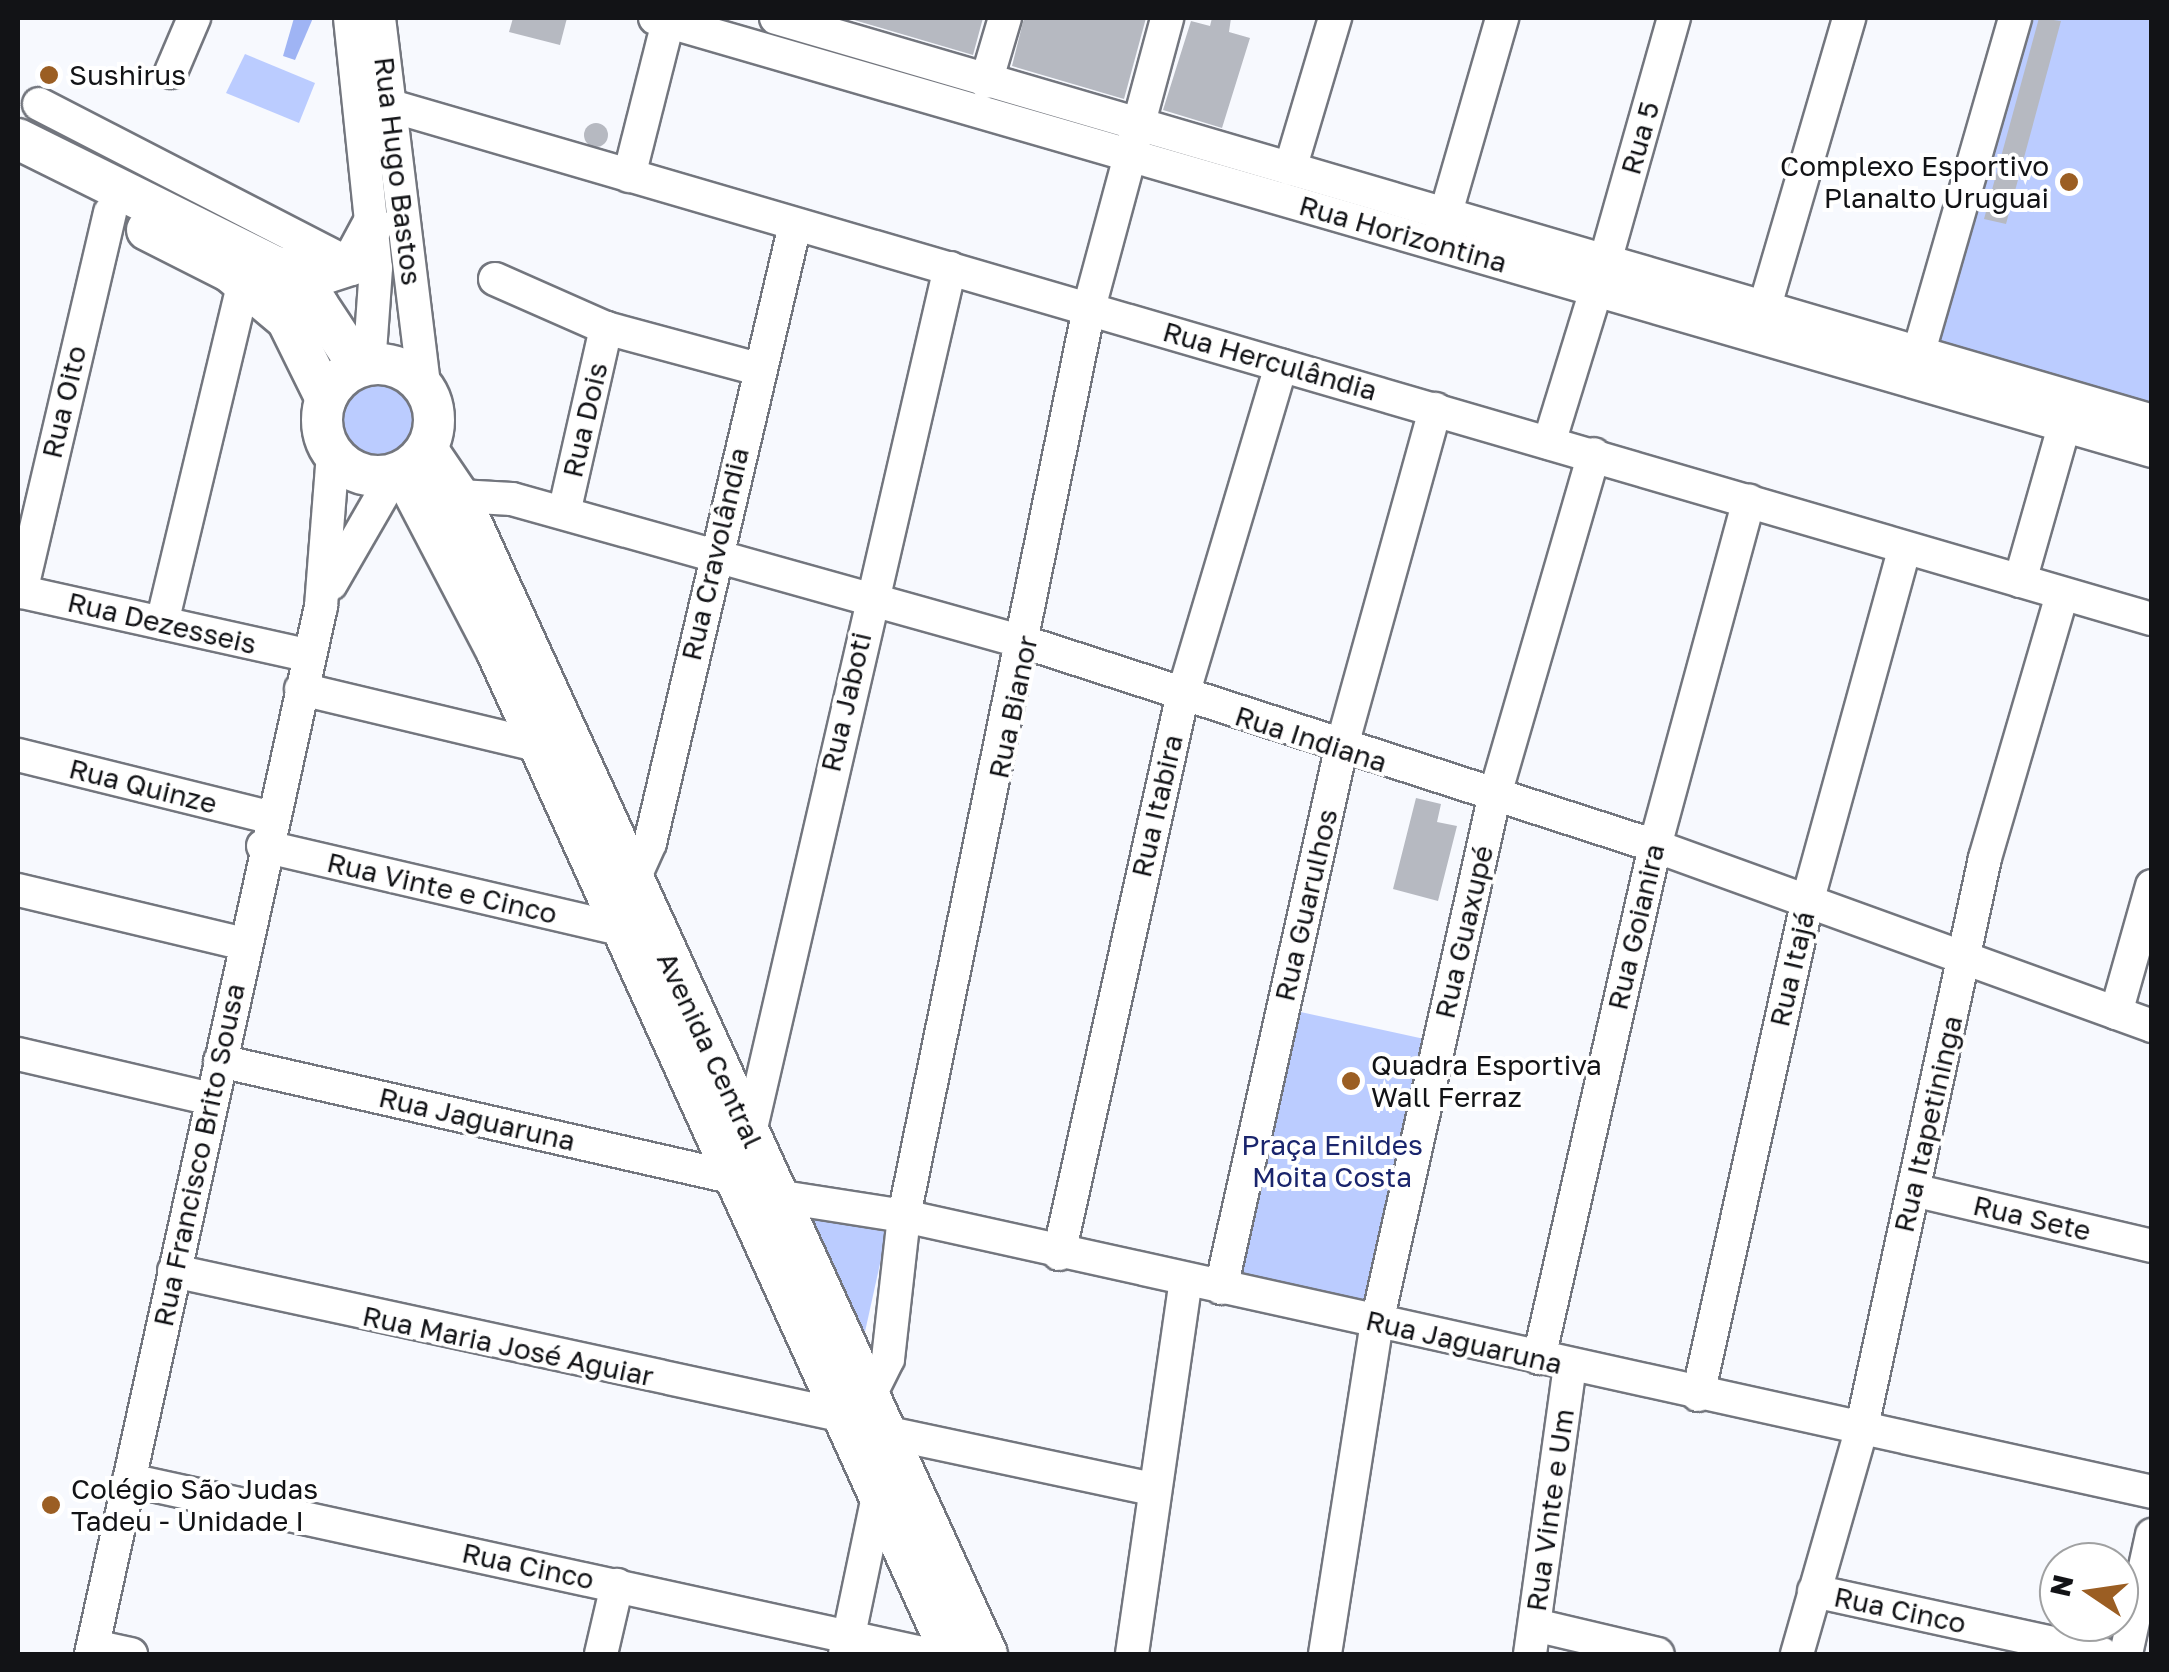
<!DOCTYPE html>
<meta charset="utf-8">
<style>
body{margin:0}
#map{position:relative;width:2169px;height:1672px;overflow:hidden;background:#f7f9fe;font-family:"Golos Text",sans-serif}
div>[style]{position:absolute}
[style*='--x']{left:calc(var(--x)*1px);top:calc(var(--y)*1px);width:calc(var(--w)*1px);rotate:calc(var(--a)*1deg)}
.green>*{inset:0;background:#bcf}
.round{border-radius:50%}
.water>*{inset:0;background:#9fb4f4}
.building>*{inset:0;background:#b6b9c1}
.roads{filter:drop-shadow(2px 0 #73767e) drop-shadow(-2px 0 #73767e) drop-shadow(0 2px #73767e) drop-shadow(0 -2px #73767e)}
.minor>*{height:32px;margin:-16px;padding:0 16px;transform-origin:16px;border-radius:16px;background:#fff}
.major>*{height:40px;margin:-20px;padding:0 20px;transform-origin:20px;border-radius:20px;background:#fff}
.major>.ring{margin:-20px;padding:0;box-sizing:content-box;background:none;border:40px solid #fff;border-radius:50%}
.dots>*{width:28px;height:28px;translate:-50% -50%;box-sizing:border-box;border:5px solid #fff;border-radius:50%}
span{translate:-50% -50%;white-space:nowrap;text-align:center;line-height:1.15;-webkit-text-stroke:8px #fff;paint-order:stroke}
.poi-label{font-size:28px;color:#121316}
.left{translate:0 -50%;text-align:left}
.right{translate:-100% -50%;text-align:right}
.street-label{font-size:28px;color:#121316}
.park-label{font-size:28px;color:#1a256d}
.frame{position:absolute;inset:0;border:20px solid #121316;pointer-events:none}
.north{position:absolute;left:2039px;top:1542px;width:100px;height:100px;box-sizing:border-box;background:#fff;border:2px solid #a0a1a2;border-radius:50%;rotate:283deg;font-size:28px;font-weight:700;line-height:40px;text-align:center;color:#121316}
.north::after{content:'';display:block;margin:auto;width:35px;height:45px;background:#9b5e23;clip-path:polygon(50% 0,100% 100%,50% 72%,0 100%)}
</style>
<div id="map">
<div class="green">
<div style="clip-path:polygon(2034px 18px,2151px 18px,2151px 407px,1939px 346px)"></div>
<div style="clip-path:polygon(245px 54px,315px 83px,299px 123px,226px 93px)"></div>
<div class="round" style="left:335px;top:376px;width:88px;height:88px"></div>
<div style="clip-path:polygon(1296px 1011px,1429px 1040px,1369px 1312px,1235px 1283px)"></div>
<div style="clip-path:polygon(793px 1213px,887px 1232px,859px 1359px)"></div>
</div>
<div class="water">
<div style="clip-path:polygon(294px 18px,313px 18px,295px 60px,283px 56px)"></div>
</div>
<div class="building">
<div style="clip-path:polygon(513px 18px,567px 18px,560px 45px,509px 32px)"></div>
<div style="clip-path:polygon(983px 18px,973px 55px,854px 20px,855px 18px)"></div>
<div style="clip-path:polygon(1024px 18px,1146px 18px,1124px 99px,1012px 66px)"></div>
<div style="clip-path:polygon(1212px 18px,1231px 18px,1229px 32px,1250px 38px,1222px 128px,1163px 110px,1191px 21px,1210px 26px)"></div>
<div style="clip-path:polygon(2039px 18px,2061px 21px,2006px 224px,1984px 219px)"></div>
<div class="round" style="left:584px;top:123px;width:24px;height:24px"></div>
<div style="clip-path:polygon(1416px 798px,1441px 804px,1437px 822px,1457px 826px,1438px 901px,1393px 889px)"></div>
</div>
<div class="roads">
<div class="minor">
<div style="--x:350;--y:18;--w:251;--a:84.1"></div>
<div style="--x:376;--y:268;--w:97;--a:94.1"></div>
<div style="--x:379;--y:18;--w:372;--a:83"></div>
<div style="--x:655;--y:18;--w:1558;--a:16.13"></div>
<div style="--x:776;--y:18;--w:1434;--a:16.32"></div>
<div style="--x:171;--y:72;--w:59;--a:-66.9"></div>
<div style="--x:986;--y:82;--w:67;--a:-73.5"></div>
<div style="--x:39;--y:104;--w:351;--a:27.3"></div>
<div style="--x:388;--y:105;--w:1837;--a:16.25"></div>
<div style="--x:1290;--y:169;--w:158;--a:-73.4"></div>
<div style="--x:629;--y:176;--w:163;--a:-75.8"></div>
<div style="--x:1441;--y:230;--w:221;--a:-73.9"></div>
<div style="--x:1606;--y:258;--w:249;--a:-74.2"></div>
<div style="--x:495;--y:279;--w:121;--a:23.8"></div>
<div style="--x:606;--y:328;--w:157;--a:15.1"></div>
<div style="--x:1765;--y:306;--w:300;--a:-73.7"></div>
<div style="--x:1913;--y:372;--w:368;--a:-73.9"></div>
<div style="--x:1549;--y:443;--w:160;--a:-72.9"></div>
<div style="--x:459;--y:496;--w:53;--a:3.2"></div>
<div style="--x:512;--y:499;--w:535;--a:15.62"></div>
<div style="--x:1027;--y:643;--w:660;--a:17.91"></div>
<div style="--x:1655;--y:846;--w:529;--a:19.91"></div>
<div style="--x:564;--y:513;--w:190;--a:-77.2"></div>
<div style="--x:2020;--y:581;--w:160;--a:-74.1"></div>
<div style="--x:331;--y:584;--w:126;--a:-60"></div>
<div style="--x:18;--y:591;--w:296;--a:12.5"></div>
<div style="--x:21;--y:592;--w:390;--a:-76.8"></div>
<div style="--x:162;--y:623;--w:351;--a:-76.5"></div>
<div style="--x:301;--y:689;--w:242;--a:13.4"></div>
<div style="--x:18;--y:755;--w:259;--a:13.9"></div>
<div style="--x:263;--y:846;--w:367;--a:13.1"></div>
<div style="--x:633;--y:881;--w:42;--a:-65.9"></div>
<div style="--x:650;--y:843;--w:635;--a:-76.8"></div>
<div style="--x:18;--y:890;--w:232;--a:13.4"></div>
<div style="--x:2116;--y:1013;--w:132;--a:-74.2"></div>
<div style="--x:18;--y:1054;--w:199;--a:13.1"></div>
<div style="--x:220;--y:1061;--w:528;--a:12.8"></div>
<div style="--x:749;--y:1137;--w:892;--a:-76.98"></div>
<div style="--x:1913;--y:1190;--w:245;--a:13.2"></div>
<div style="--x:776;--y:1196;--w:130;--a:8.9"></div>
<div style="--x:904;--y:1216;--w:1278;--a:12.47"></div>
<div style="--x:1059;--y:1254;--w:569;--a:-77.53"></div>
<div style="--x:1182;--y:698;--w:347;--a:-73.4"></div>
<div style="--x:174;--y:1271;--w:686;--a:12.21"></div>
<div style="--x:1221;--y:1288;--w:552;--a:-77.45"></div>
<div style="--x:1341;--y:749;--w:353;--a:-74.5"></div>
<div style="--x:1539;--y:1358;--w:525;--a:-77.23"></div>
<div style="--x:1655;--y:846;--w:358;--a:-74.8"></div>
<div style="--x:1698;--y:1395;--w:508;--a:-77.5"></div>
<div style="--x:1808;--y:899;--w:364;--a:-74.6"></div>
<div style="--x:869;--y:1397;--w:42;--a:-63.4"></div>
<div style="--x:888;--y:1359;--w:144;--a:-83.6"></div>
<div style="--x:904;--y:1216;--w:927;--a:-78.48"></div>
<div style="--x:1089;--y:308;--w:300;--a:-74.9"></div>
<div style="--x:884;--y:1432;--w:275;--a:12"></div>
<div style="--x:129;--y:1480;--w:817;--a:12.3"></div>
<div style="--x:1814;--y:1591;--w:295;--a:12.3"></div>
<div style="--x:1535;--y:1625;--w:126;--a:13.3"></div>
<div style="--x:93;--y:1646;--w:39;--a:12"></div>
<div style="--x:91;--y:1654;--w:1073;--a:-77.62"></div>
<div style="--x:321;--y:606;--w:151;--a:-85.5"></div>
<div style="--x:601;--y:1654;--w:71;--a:-76.9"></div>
<div style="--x:845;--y:1654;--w:161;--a:-78.2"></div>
<div style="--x:1132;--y:1654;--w:378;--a:-81.8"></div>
<div style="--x:1325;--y:1654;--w:336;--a:-81.1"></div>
<div style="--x:1377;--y:1322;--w:537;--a:-77.41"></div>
<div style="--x:1494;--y:798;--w:358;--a:-73.8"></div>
<div style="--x:1530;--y:1654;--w:292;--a:-82.1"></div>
<div style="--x:1797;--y:1654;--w:232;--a:-74"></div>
<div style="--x:1861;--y:1431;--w:586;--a:-77.79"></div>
<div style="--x:1985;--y:858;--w:274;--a:-73.7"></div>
<div style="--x:2126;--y:1654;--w:122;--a:-77.7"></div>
</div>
<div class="major">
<div style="--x:18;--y:139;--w:288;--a:26.4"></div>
<div style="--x:276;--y:267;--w:57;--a:42.1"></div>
<div style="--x:318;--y:305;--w:74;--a:56.5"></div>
<div style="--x:147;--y:230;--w:93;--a:26.8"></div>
<div style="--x:230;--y:272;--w:75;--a:40.1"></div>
<div style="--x:287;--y:320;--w:88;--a:63.7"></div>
<div style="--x:276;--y:267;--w:50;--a:6.8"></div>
<div style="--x:326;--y:273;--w:26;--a:-18"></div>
<div style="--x:351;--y:265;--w:44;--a:-61.7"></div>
<div class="ring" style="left:322px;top:364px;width:72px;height:72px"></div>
<div style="--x:427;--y:449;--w:57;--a:55.8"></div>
<div style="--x:459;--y:496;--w:1273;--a:65.49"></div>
<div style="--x:403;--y:472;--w:203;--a:62.4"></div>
<div style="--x:497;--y:652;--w:1100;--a:65.63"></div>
</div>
</div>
<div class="dots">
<div style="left:49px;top:75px;background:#9b5e23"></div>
<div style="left:2069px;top:182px;background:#9b5e23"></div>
<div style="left:1351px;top:1081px;background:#9b5e23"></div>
<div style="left:51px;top:1505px;background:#9b5e23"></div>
</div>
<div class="poi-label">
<span class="left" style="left:69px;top:75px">Sushirus</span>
<span class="right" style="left:2049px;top:182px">Complexo Esportivo<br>Planalto Uruguai</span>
<span class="left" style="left:1371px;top:1081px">Quadra Esportiva<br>Wall Ferraz</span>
<span class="left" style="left:71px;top:1505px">Colégio São Judas<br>Tadeu - Unidade I</span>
</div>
<div class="street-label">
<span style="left:1640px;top:138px;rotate:-74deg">Rua 5</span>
<span style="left:398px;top:171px;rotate:83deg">Rua Hugo Bastos</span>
<span style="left:1403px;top:234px;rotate:16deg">Rua Horizontina</span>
<span style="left:1270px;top:361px;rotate:16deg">Rua Herculândia</span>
<span style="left:64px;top:402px;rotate:-77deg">Rua Oito</span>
<span style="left:585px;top:420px;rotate:-77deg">Rua Dois</span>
<span style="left:715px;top:554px;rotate:-77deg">Rua Cravolândia</span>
<span style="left:162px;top:623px;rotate:13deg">Rua Dezesseis</span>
<span style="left:846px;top:702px;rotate:-77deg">Rua Jaboti</span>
<span style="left:1013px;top:707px;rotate:-78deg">Rua Bianor</span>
<span style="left:1311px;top:739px;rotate:18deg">Rua Indiana</span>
<span style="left:143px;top:786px;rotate:14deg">Rua Quinze</span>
<span style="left:1157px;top:806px;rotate:-77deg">Rua Itabira</span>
<span style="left:442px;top:888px;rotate:13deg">Rua Vinte e Cinco</span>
<span style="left:1306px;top:905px;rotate:-77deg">Rua Guarulhos</span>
<span style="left:1636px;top:927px;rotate:-77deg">Rua Goianira</span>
<span style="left:1464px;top:932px;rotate:-77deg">Rua Guaxupé</span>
<span style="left:1792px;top:969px;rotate:-77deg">Rua Itajá</span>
<span style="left:710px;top:1050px;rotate:65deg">Avenida Central</span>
<span style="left:477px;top:1119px;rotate:13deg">Rua Jaguaruna</span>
<span style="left:1928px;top:1124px;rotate:-77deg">Rua Itapetininga</span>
<span style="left:199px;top:1155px;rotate:-78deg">Rua Francisco Brito Sousa</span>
<span style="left:2032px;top:1218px;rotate:13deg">Rua Sete</span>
<span style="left:1464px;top:1342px;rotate:13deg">Rua Jaguaruna</span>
<span style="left:508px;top:1346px;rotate:12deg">Rua Maria José Aguiar</span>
<span style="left:1550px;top:1510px;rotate:-82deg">Rua Vinte e Um</span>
<span style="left:528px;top:1566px;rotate:12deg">Rua Cinco</span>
<span style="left:1900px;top:1610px;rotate:12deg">Rua Cinco</span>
</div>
<div class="park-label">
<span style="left:1332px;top:1161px">Praça Enildes<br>Moita Costa</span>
</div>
<div class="frame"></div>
<div class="north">N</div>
</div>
